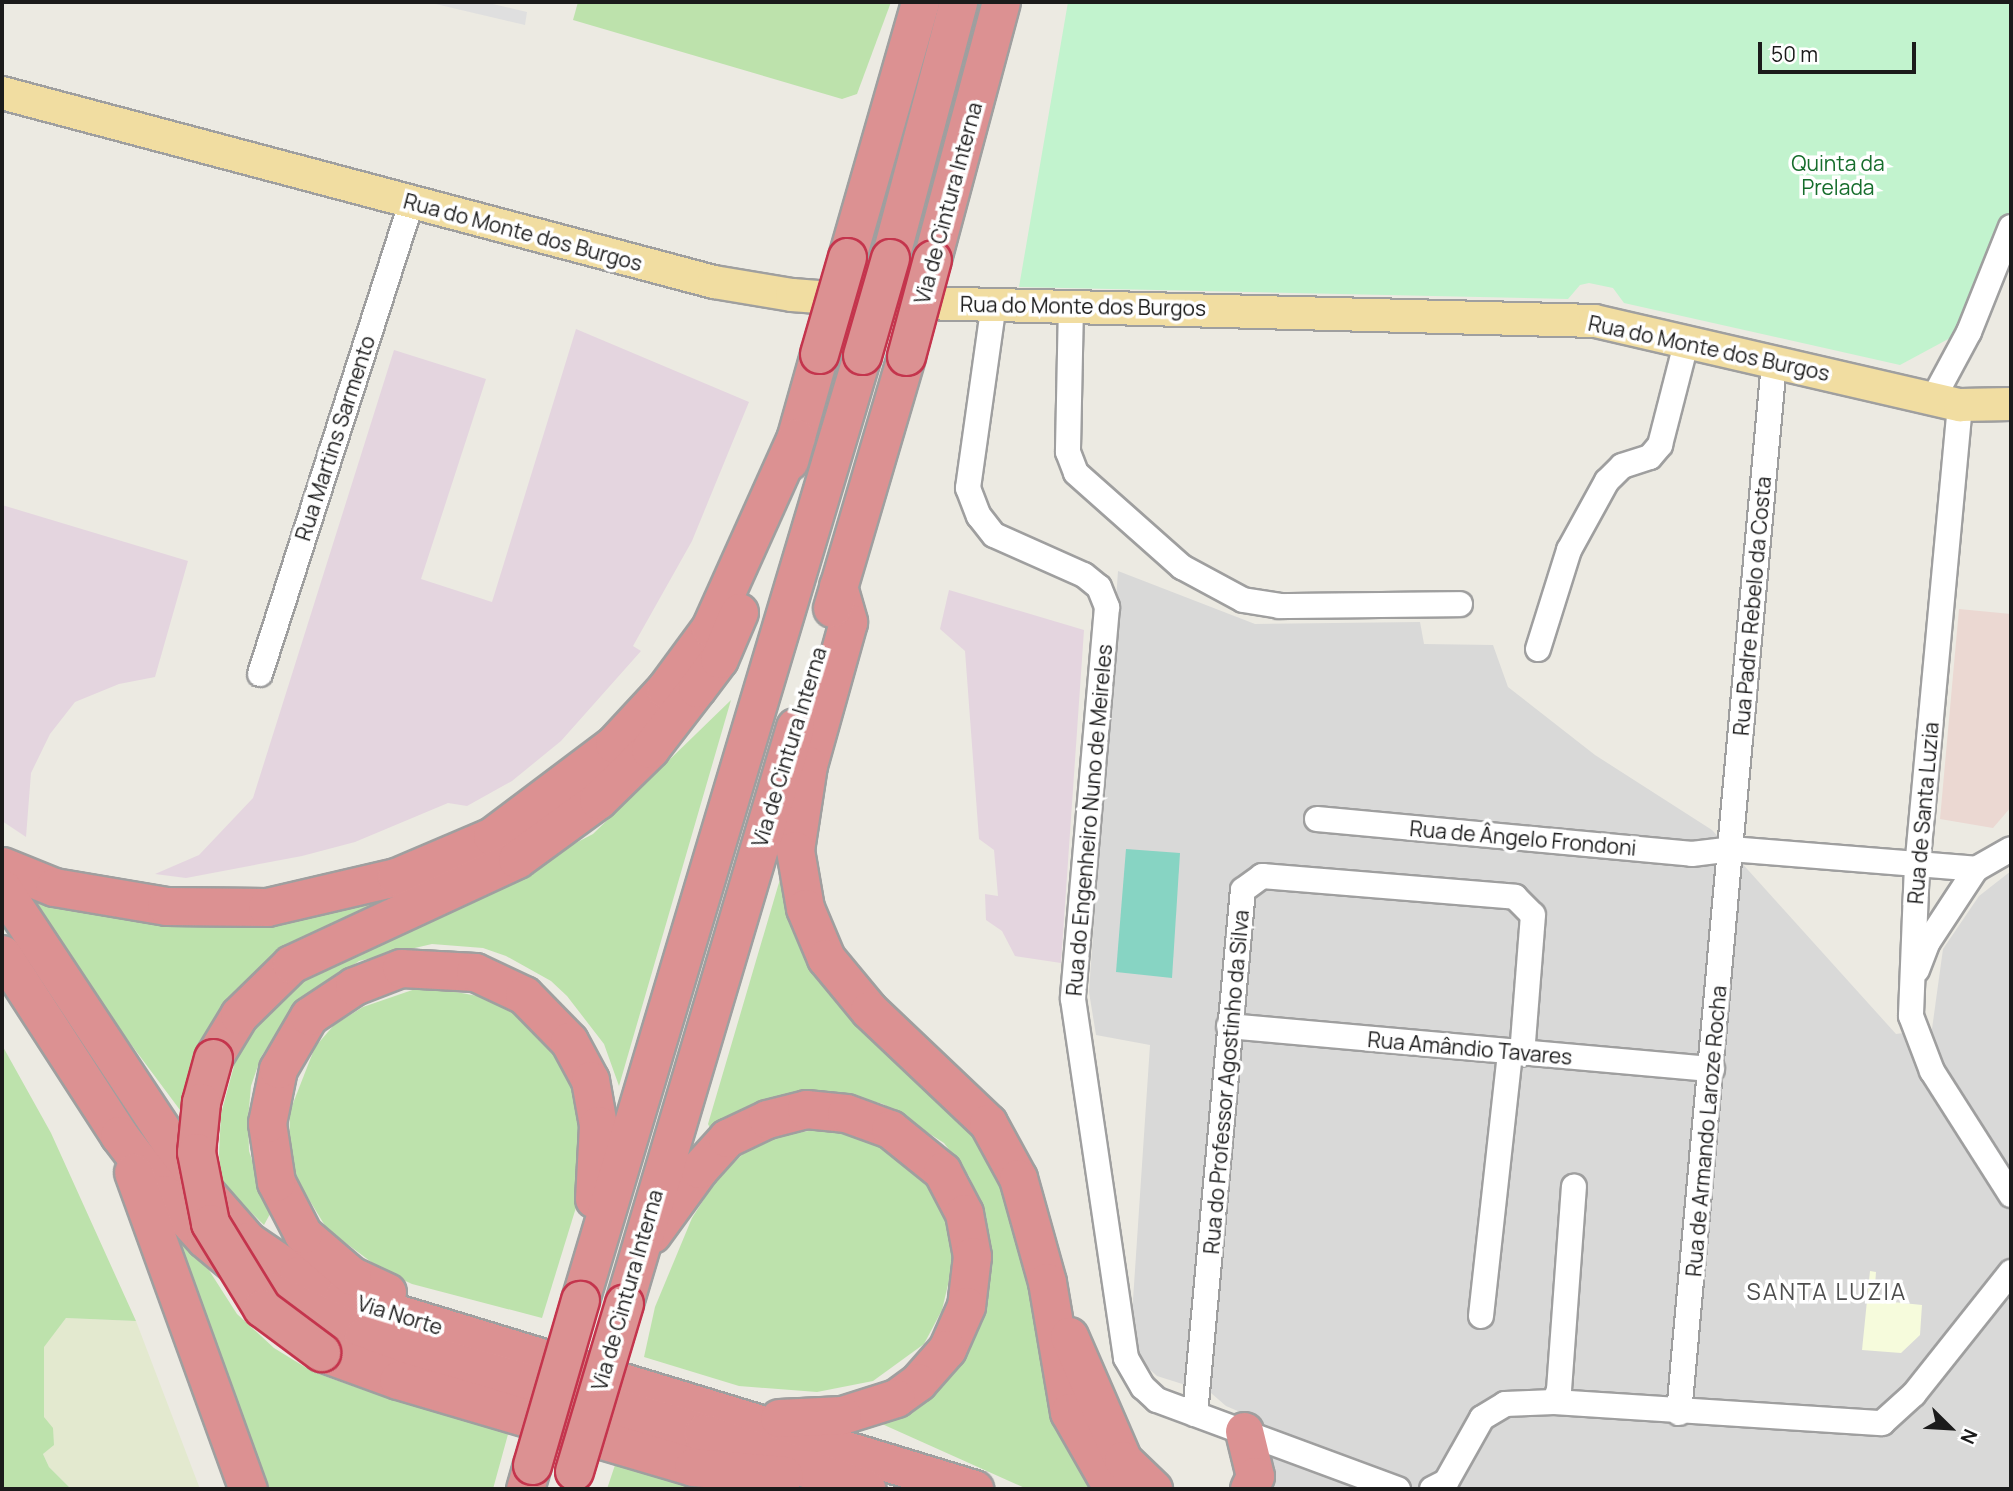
<!DOCTYPE html>
<meta charset="utf-8">
<style>
body{margin:0}
#map{position:relative;width:2013px;height:1491px;overflow:hidden;background:#eceae2;font-family:Manrope,sans-serif}
div>[style]{position:absolute}
[style*='--x']{left:calc(var(--x)*1px);top:calc(var(--y)*1px);width:calc(var(--w)*1px);rotate:calc(var(--a)*1deg)}
.residential>*{inset:0;background:#d9d9d8}
.commercial>*{inset:0;background:#ebd8d2}
.industrial>*{inset:0;background:#e4d5df}
.education>*{inset:0;background:#f6fbdc}
.farmland>*{inset:0;background:#e3e9cf}
.grass>*{inset:0;background:#bde2ac}
.park>*{inset:0;background:#c2f3ce}
.pitch>*{inset:0;background:#87d4c3}
.parking>*{inset:0;background:#dfdfdf}
.roads{filter:drop-shadow(2px 0 #9f9f9f) drop-shadow(-2px 0 #9f9f9f) drop-shadow(0 2px #9f9f9f) drop-shadow(0 -2px #9f9f9f)}
.minor>*{height:24px;margin:-12px;padding:0 12px;transform-origin:12px;border-radius:12px;background:#fff}
.major>*{height:32px;margin:-16px;padding:0 16px;transform-origin:16px;border-radius:16px;background:#f1dda1}
.highway>*{height:37px;margin:-18.5px;padding:0 18.5px;transform-origin:18.5px;border-radius:18.5px;background:#dc9192}
.bridges{filter:drop-shadow(2px 0 #c4354d) drop-shadow(-2px 0 #c4354d) drop-shadow(0 2px #c4354d) drop-shadow(0 -2px #c4354d)}
.highway-bridge>*{height:37px;margin:-18.5px;padding:0 18.5px;transform-origin:18.5px;border-radius:18.5px;background:#dc9192}
span{translate:-50% -50%;white-space:nowrap;text-align:center;line-height:1.15;-webkit-text-stroke:7px #fff;paint-order:stroke}
.park-label{font-size:21px;color:#166d2c}
.street-label{font-size:21px;color:#1b1b1b}
.neighbourhood-label{font-size:23px;color:#4e4e4e;letter-spacing:2px}
.frame{position:absolute;inset:0;border:4px solid #1b1b1b;pointer-events:none}
.north{position:absolute;left:1915px;top:1393px;width:70px;height:70px;-webkit-text-stroke:5px #fff;paint-order:stroke;rotate:114deg;font-size:19px;font-weight:700;line-height:28px;text-align:center;color:#1b1b1b}
.north::after{content:'';display:block;margin:auto;width:24px;height:32px;background:#1b1b1b;clip-path:polygon(50% 0,100% 100%,50% 72%,0 100%)}
.scale{position:absolute;left:1758px;top:42px;width:158px;height:32px;box-sizing:border-box;border:4px solid #1b1b1b;border-top:0;padding-left:9px;font-size:21px;line-height:24px;white-space:nowrap;color:#1b1b1b;-webkit-text-stroke:5px #fff;paint-order:stroke}
</style>
<div id="map">
<div class="residential">
<div style="clip-path:polygon(1118px 571px,1255px 624px,1420px 622px,1424px 644px,1493px 645px,1508px 687px,1595px 755px,1712px 830px,1896px 1034px,1932px 1029px,1943px 949px,1979px 896px,2011px 871px,2011px 1489px,1264px 1489px,1269px 1462px,1261px 1421px,1226px 1406px,1211px 1393px,1157px 1376px,1139px 1360px,1132px 1315px,1150px 1045px,1096px 1035px,1089px 992px)"></div>
</div>
<div class="commercial">
<div style="clip-path:polygon(1959px 609px,2011px 614px,2011px 807px,1993px 828px,1940px 819px)"></div>
</div>
<div class="industrial">
<div style="clip-path:polygon(576px 329px,749px 402px,692px 541px,633px 646px,641px 651px,561px 741px,512px 781px,467px 806px,448px 803px,355px 842px,302px 856px,186px 878px,155px 874px,199px 855px,253px 798px,394px 350px,486px 379px,421px 579px,492px 602px)"></div>
<div style="clip-path:polygon(2px 505px,188px 561px,155px 677px,119px 684px,75px 702px,50px 734px,31px 773px,26px 837px,2px 821px)"></div>
<div style="clip-path:polygon(949px 590px,1084px 630px,1061px 963px,1015px 956px,1002px 931px,986px 920px,985px 894px,998px 896px,994px 850px,979px 839px,965px 651px,940px 629px)"></div>
</div>
<div class="education">
<div style="clip-path:polygon(1870px 1271px,1876px 1272px,1874px 1300px,1922px 1305px,1920px 1335px,1901px 1353px,1862px 1350px)"></div>
</div>
<div class="farmland">
<div style="clip-path:polygon(66px 1318px,136px 1321px,200px 1489px,71px 1489px,49px 1467px,43px 1454px,54px 1444px,44px 1417px,43px 1347px)"></div>
</div>
<div class="grass">
<div style="clip-path:polygon(578px 2px,891px 2px,857px 94px,842px 99px,573px 20px)"></div>
<div style="clip-path:polygon(731px 700px,619px 1086px,604px 1044px,567px 996px,551px 981px,506px 956px,483px 948px,432px 944px,359px 961px,292px 1009px,261px 1057px,251px 1086px,248px 1119px,249px 1151px,270px 1214px,264px 1225px,222px 1184px,219px 1154px,221px 1114px,238px 1051px,271px 1004px,304px 976px,439px 914px,593px 834px)"></div>
<div style="clip-path:polygon(783px 869px,798px 920px,972px 1134px,1004px 1184px,1100px 1489px,1027px 1489px,882px 1424px,908px 1411px,942px 1386px,967px 1351px,985px 1309px,991px 1263px,986px 1216px,969px 1176px,944px 1143px,883px 1104px,837px 1092px,784px 1095px,710px 1128px,708px 1124px)"></div>
<div style="clip-path:polygon(10px 882px,68px 900px,425px 884px,287px 946px,257px 970px,209px 1029px,191px 1065px,180px 1110px)"></div>
<div style="clip-path:polygon(424px 986px,499px 1000px,525px 1016px,552px 1043px,583px 1109px,578px 1201px,542px 1318px,412px 1284px,382px 1270px,327px 1229px,296px 1178px,289px 1148px,290px 1111px,315px 1047px,334px 1025px,363px 1007px)"></div>
<div style="clip-path:polygon(2px 1045px,51px 1133px,136px 1321px,66px 1318px,44px 1347px,44px 1417px,53px 1428px,54px 1445px,43px 1454px,49px 1467px,71px 1489px,2px 1489px)"></div>
<div style="clip-path:polygon(828px 1128px,886px 1146px,933px 1192px,944px 1214px,953px 1241px,951px 1272px,942px 1310px,924px 1344px,873px 1381px,817px 1392px,739px 1386px,644px 1357px,655px 1307px,692px 1218px,716px 1180px,749px 1148px,783px 1135px)"></div>
<div style="clip-path:polygon(156px 1207px,189px 1239px,237px 1314px,274px 1348px,313px 1372px,367px 1391px,510px 1427px,493px 1489px,261px 1489px)"></div>
<div style="clip-path:polygon(616px 1462px,676px 1480px,716px 1489px,607px 1489px)"></div>
</div>
<div class="park">
<div style="clip-path:polygon(1068px 2px,2011px 2px,2011px 211px,1965px 330px,1900px 365px,1624px 303px,1613px 288px,1589px 283px,1580px 285px,1568px 299px,1019px 287px)"></div>
</div>
<div class="pitch">
<div style="clip-path:polygon(1126px 849px,1180px 853px,1172px 978px,1116px 972px)"></div>
</div>
<div class="parking">
<div style="clip-path:polygon(427px 2px,484px 2px,527px 12px,525px 25px)"></div>
</div>
<div class="roads">
<div class="minor">
<div style="--x:994;--y:303;--w:187;--a:98"></div>
<div style="--x:968;--y:488;--w:30;--a:69"></div>
<div style="--x:979;--y:516;--w:24;--a:52"></div>
<div style="--x:994;--y:535;--w:98;--a:24"></div>
<div style="--x:1084;--y:575;--w:19;--a:39"></div>
<div style="--x:1099;--y:587;--w:22;--a:68"></div>
<div style="--x:1107;--y:607;--w:393;--a:95"></div>
<div style="--x:1073;--y:999;--w:363;--a:81.6"></div>
<div style="--x:1126;--y:1358;--w:34;--a:60"></div>
<div style="--x:1143;--y:1387;--w:19;--a:43"></div>
<div style="--x:1157;--y:1400;--w:257;--a:20.3"></div>
<div style="--x:1071;--y:305;--w:147;--a:91.2"></div>
<div style="--x:1068;--y:452;--w:22;--a:69"></div>
<div style="--x:1076;--y:473;--w:142;--a:41.6"></div>
<div style="--x:1182;--y:567;--w:69;--a:28.4"></div>
<div style="--x:1243;--y:600;--w:36;--a:9"></div>
<div style="--x:1279;--y:606;--w:181;--a:-0.6"></div>
<div style="--x:1934;--y:397;--w:74;--a:-61.7"></div>
<div style="--x:1969;--y:332;--w:113;--a:-68.2"></div>
<div style="--x:1960;--y:405;--w:462;--a:95.3"></div>
<div style="--x:1917;--y:865;--w:151;--a:92.3"></div>
<div style="--x:1911;--y:1016;--w:59;--a:69.1"></div>
<div style="--x:1932;--y:1071;--w:147;--a:57.5"></div>
<div style="--x:1538;--y:649;--w:104;--a:-72.6"></div>
<div style="--x:1569;--y:550;--w:79;--a:-61.2"></div>
<div style="--x:1607;--y:481;--w:21;--a:-45"></div>
<div style="--x:1622;--y:466;--w:29;--a:-18"></div>
<div style="--x:1650;--y:457;--w:16;--a:-50"></div>
<div style="--x:1660;--y:445;--w:108;--a:-75.6"></div>
<div style="--x:260;--y:674;--w:495;--a:-72.2"></div>
<div style="--x:1317;--y:819;--w:377;--a:5.3"></div>
<div style="--x:1692;--y:854;--w:38;--a:-7"></div>
<div style="--x:1730;--y:849;--w:247;--a:4.6"></div>
<div style="--x:1917;--y:970;--w:30;--a:-69"></div>
<div style="--x:1928;--y:942;--w:87;--a:-56.7"></div>
<div style="--x:1976;--y:869;--w:40;--a:-29.7"></div>
<div style="--x:1229;--y:1026;--w:485;--a:5.1"></div>
<div style="--x:1481;--y:1316;--w:266;--a:-83.7"></div>
<div style="--x:1554;--y:1402;--w:13;--a:-67"></div>
<div style="--x:1559;--y:1390;--w:204;--a:-85.8"></div>
<div style="--x:1679;--y:1413;--w:1054;--a:-84.83"></div>
<div style="--x:1195;--y:1414;--w:526;--a:-84.77"></div>
<div style="--x:1243;--y:890;--w:24;--a:-36"></div>
<div style="--x:1262;--y:876;--w:254;--a:4.7"></div>
<div style="--x:1515;--y:897;--w:25;--a:45"></div>
<div style="--x:1533;--y:915;--w:139;--a:94.5"></div>
<div style="--x:1432;--y:1489;--w:16;--a:-27"></div>
<div style="--x:1446;--y:1482;--w:73;--a:-60.6"></div>
<div style="--x:1482;--y:1418;--w:27;--a:-31"></div>
<div style="--x:1505;--y:1404;--w:49;--a:-2.3"></div>
<div style="--x:1554;--y:1402;--w:329;--a:3.7"></div>
<div style="--x:1882;--y:1423;--w:43;--a:-42.2"></div>
<div style="--x:1914;--y:1394;--w:156;--a:-51.5"></div>
</div>
<div class="major">
<div style="--x:2;--y:93;--w:737;--a:14.87"></div>
<div style="--x:714;--y:282;--w:79;--a:9.5"></div>
<div style="--x:792;--y:295;--w:92;--a:4.4"></div>
<div style="--x:884;--y:302;--w:711;--a:1.53"></div>
<div style="--x:1595;--y:321;--w:375;--a:13"></div>
<div style="--x:1960;--y:405;--w:51;--a:-1.1"></div>
</div>
<div class="highway">
<div style="--x:847;--y:257;--w:265;--a:-74"></div>
<div style="--x:890;--y:258;--w:265;--a:-75.1"></div>
<div style="--x:932;--y:259;--w:266;--a:-75"></div>
<div style="--x:789;--y:461;--w:111;--a:-74.3"></div>
<div style="--x:838;--y:586;--w:37;--a:74"></div>
<div style="--x:848;--y:622;--w:148;--a:105.6"></div>
<div style="--x:808;--y:765;--w:86;--a:98.7"></div>
<div style="--x:795;--y:850;--w:59;--a:80.2"></div>
<div style="--x:805;--y:908;--w:54;--a:67.2"></div>
<div style="--x:826;--y:958;--w:67;--a:50.4"></div>
<div style="--x:869;--y:1010;--w:164;--a:43.5"></div>
<div style="--x:988;--y:1123;--w:63;--a:61.4"></div>
<div style="--x:1018;--y:1178;--w:108;--a:74.4"></div>
<div style="--x:1047;--y:1282;--w:132;--a:80.4"></div>
<div style="--x:1069;--y:1412;--w:89;--a:60.3"></div>
<div style="--x:832;--y:608;--w:263;--a:-73.6"></div>
<div style="--x:2;--y:866;--w:56;--a:22"></div>
<div style="--x:54;--y:887;--w:114;--a:9.6"></div>
<div style="--x:166;--y:906;--w:101;--a:0.6"></div>
<div style="--x:267;--y:907;--w:132;--a:-13.1"></div>
<div style="--x:396;--y:877;--w:104;--a:-23.1"></div>
<div style="--x:492;--y:836;--w:153;--a:-37"></div>
<div style="--x:614;--y:744;--w:75;--a:-47.2"></div>
<div style="--x:665;--y:689;--w:76;--a:-53.6"></div>
<div style="--x:710;--y:628;--w:209;--a:-65.8"></div>
<div style="--x:2;--y:888;--w:354;--a:56.5"></div>
<div style="--x:197;--y:1183;--w:77;--a:48.7"></div>
<div style="--x:248;--y:1241;--w:60;--a:34.2"></div>
<div style="--x:298;--y:1275;--w:50;--a:26.1"></div>
<div style="--x:343;--y:1297;--w:660;--a:16.92"></div>
<div style="--x:2;--y:954;--w:216;--a:57.1"></div>
<div style="--x:119;--y:1135;--w:74;--a:52.7"></div>
<div style="--x:164;--y:1194;--w:61;--a:47.7"></div>
<div style="--x:205;--y:1239;--w:80;--a:39.9"></div>
<div style="--x:266;--y:1290;--w:107;--a:25.4"></div>
<div style="--x:363;--y:1336;--w:354;--a:15.9"></div>
<div style="--x:703;--y:1433;--w:173;--a:18.9"></div>
<div style="--x:213;--y:1058;--w:50;--a:-58.8"></div>
<div style="--x:239;--y:1015;--w:73;--a:-44.4"></div>
<div style="--x:291;--y:964;--w:249;--a:-24.9"></div>
<div style="--x:517;--y:859;--w:100;--a:-36.1"></div>
<div style="--x:598;--y:800;--w:73;--a:-44.4"></div>
<div style="--x:650;--y:749;--w:77;--a:-52.4"></div>
<div style="--x:697;--y:688;--w:36;--a:-53"></div>
<div style="--x:719;--y:659;--w:51;--a:-66.9"></div>
<div style="--x:133;--y:1172;--w:337;--a:70.1"></div>
<div style="--x:652;--y:1234;--w:80;--a:-54.1"></div>
<div style="--x:699;--y:1169;--w:42;--a:-47.9"></div>
<div style="--x:727;--y:1138;--w:44;--a:-25.4"></div>
<div style="--x:767;--y:1119;--w:40;--a:-14.4"></div>
<div style="--x:806;--y:1109;--w:40;--a:5.7"></div>
<div style="--x:846;--y:1113;--w:47;--a:20"></div>
<div style="--x:890;--y:1129;--w:67;--a:38.9"></div>
<div style="--x:942;--y:1171;--w:47;--a:62.4"></div>
<div style="--x:964;--y:1213;--w:44;--a:79.5"></div>
<div style="--x:972;--y:1256;--w:50;--a:96.8"></div>
<div style="--x:966;--y:1306;--w:47;--a:113.8"></div>
<div style="--x:947;--y:1349;--w:44;--a:131.3"></div>
<div style="--x:918;--y:1382;--w:27;--a:144"></div>
<div style="--x:896;--y:1398;--w:57;--a:162.5"></div>
<div style="--x:842;--y:1415;--w:63;--a:177.3"></div>
<div style="--x:387;--y:1292;--w:38;--a:-155"></div>
<div style="--x:352;--y:1276;--w:65;--a:-139.4"></div>
<div style="--x:303;--y:1234;--w:59;--a:-117.4"></div>
<div style="--x:276;--y:1182;--w:60;--a:-98.7"></div>
<div style="--x:267;--y:1123;--w:55;--a:-78.5"></div>
<div style="--x:278;--y:1069;--w:61;--a:-59.7"></div>
<div style="--x:309;--y:1016;--w:54;--a:-33.7"></div>
<div style="--x:354;--y:986;--w:50;--a:-21"></div>
<div style="--x:401;--y:968;--w:74;--a:3.1"></div>
<div style="--x:475;--y:972;--w:54;--a:25.1"></div>
<div style="--x:524;--y:995;--w:64;--a:45.6"></div>
<div style="--x:569;--y:1041;--w:44;--a:61.7"></div>
<div style="--x:590;--y:1080;--w:46;--a:79.9"></div>
<div style="--x:598;--y:1125;--w:74;--a:93.1"></div>
<div style="--x:580;--y:1300;--w:986;--a:-73.38"></div>
<div style="--x:624;--y:1303;--w:601;--a:-73.47"></div>
<div style="--x:1069;--y:1336;--w:135;--a:66.5"></div>
<div style="--x:1123;--y:1460;--w:42;--a:44"></div>
<div style="--x:321;--y:1352;--w:82;--a:20"></div>
<div style="--x:398;--y:1380;--w:308;--a:16.4"></div>
<div style="--x:693;--y:1467;--w:91;--a:5"></div>
<div style="--x:1244;--y:1431;--w:46;--a:76.3"></div>
<div style="--x:1255;--y:1476;--w:14;--a:115"></div>
<div style="--x:525;--y:1489;--w:25;--a:-74"></div>
</div>
</div>
<div class="bridges">
<div class="highway-bridge">
<div style="--x:819;--y:354;--w:101;--a:-73.9"></div>
<div style="--x:862;--y:355;--w:101;--a:-73.9"></div>
<div style="--x:906;--y:356;--w:100;--a:-75"></div>
<div style="--x:213;--y:1058;--w:46;--a:105.3"></div>
<div style="--x:201;--y:1102;--w:50;--a:95.7"></div>
<div style="--x:196;--y:1152;--w:72;--a:78.8"></div>
<div style="--x:210;--y:1223;--w:100;--a:58.5"></div>
<div style="--x:262;--y:1308;--w:74;--a:36.7"></div>
<div style="--x:532;--y:1465;--w:172;--a:-73.8"></div>
<div style="--x:574;--y:1471;--w:175;--a:-73.4"></div>
</div>
</div>
<div class="park-label">
<span style="left:1838px;top:175px">Quinta da<br>Prelada</span>
</div>
<div class="street-label">
<span style="left:948px;top:203px;rotate:-75deg">Via de Cintura Interna</span>
<span style="left:523px;top:232px;rotate:15deg">Rua do Monte dos Burgos</span>
<span style="left:1083px;top:306px;rotate:1deg">Rua do Monte dos Burgos</span>
<span style="left:1709px;top:348px;rotate:12deg">Rua do Monte dos Burgos</span>
<span style="left:335px;top:438px;rotate:-72deg">Rua Martins Sarmento</span>
<span style="left:1752px;top:606px;rotate:-85deg">Rua Padre Rebelo da Costa</span>
<span style="left:789px;top:747px;rotate:-73deg">Via de Cintura Interna</span>
<span style="left:1923px;top:813px;rotate:-85deg">Rua de Santa Luzia</span>
<span style="left:1089px;top:820px;rotate:-85deg">Rua do Engenheiro Nuno de Meireles</span>
<span style="left:1523px;top:838px;rotate:5deg">Rua de Ângelo Frondoni</span>
<span style="left:1470px;top:1048px;rotate:5deg">Rua Amândio Tavares</span>
<span style="left:1226px;top:1082px;rotate:-85deg">Rua do Professor Agostinho da Silva</span>
<span style="left:1706px;top:1131px;rotate:-85deg">Rua de Armando Laroze Rocha</span>
<span style="left:627px;top:1290px;rotate:-74deg">Via de Cintura Interna</span>
<span style="left:400px;top:1315px;rotate:17deg">Via Norte</span>
</div>
<div class="neighbourhood-label">
<span style="left:1827px;top:1291px">SANTA LUZIA</span>
</div>
<div class="frame"></div>
<div class="north">N</div>
<div class="scale">50 m</div>
</div>
